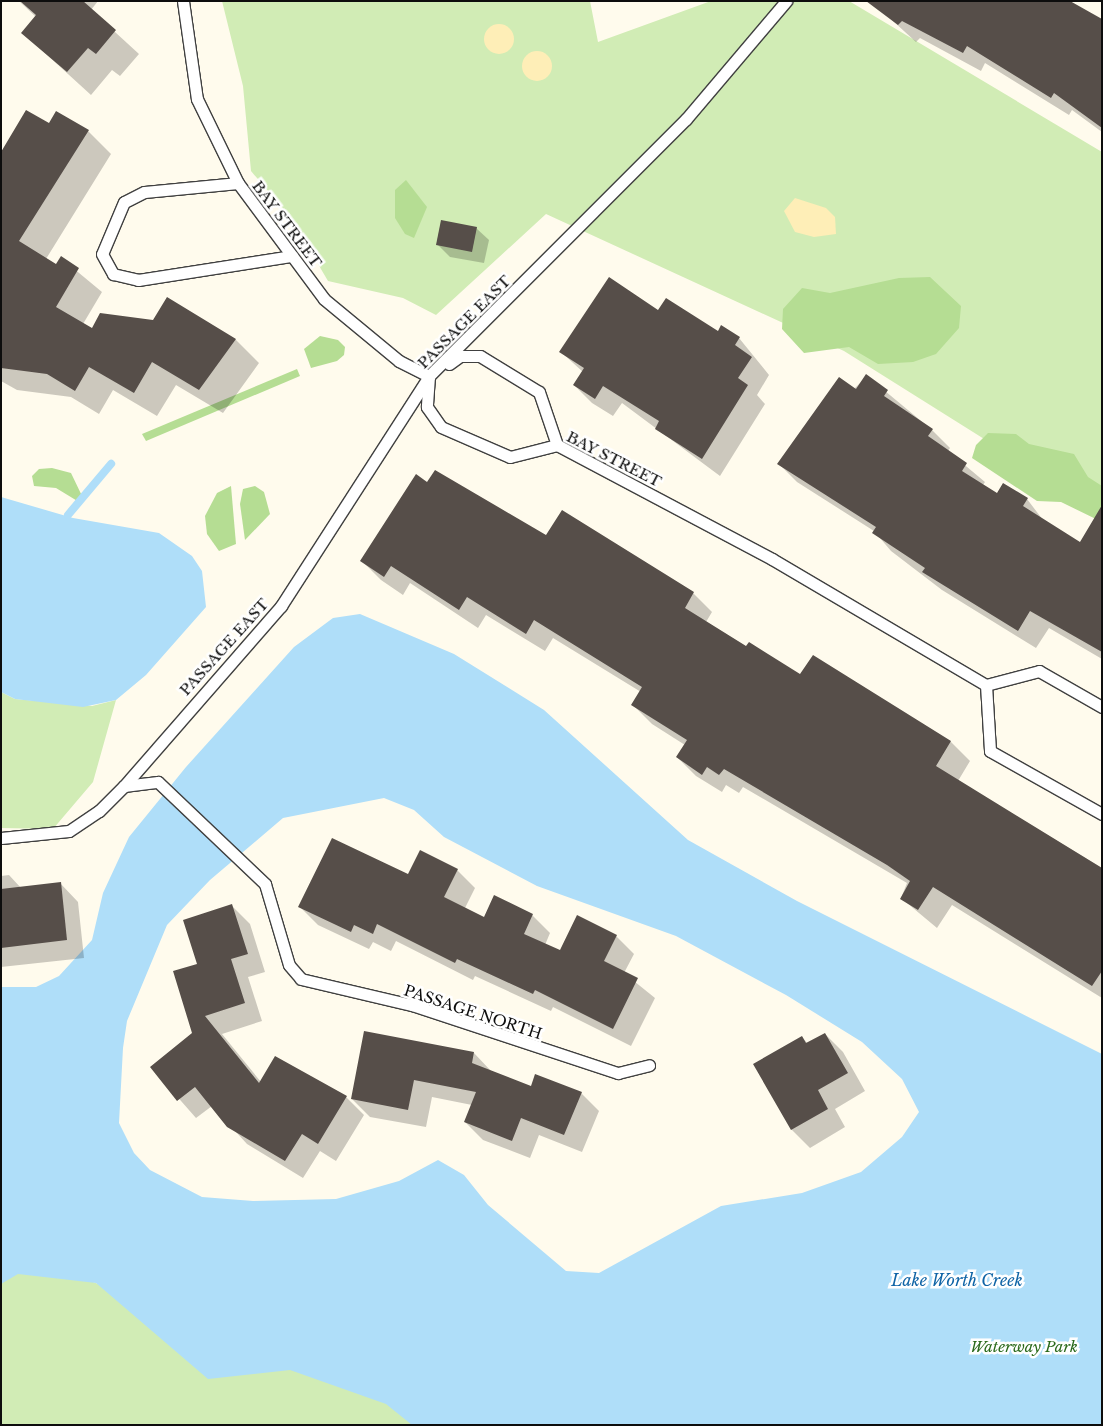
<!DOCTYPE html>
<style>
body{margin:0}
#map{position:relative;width:1103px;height:1426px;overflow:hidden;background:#fffbed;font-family:"Libre Baskerville",serif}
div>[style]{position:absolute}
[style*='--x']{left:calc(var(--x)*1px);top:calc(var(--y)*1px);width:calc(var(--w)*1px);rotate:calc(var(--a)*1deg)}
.green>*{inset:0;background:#d1ecb5}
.forest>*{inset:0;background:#b5dd93}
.sand>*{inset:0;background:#feeeb7}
.round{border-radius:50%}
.water>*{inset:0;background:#afdef9}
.shadow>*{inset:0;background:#0003}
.stream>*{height:8px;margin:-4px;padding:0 4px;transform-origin:4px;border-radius:4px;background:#afdef9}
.building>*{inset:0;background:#564e49}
.roads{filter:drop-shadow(1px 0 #404040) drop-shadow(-1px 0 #404040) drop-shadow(0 1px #404040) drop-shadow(0 -1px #404040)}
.lane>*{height:11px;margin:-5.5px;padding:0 5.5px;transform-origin:5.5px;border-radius:5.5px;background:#fff}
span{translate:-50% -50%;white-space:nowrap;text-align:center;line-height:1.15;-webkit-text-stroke:5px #fff;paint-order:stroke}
.street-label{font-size:15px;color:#0d0d0d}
.park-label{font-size:15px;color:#2a691a;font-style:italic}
.water-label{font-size:16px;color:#0f64a6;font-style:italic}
.frame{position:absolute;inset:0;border:2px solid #0d0d0d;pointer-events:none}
</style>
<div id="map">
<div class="green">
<div style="clip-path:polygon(222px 1px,590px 1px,598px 42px,711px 1px,849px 1px,1102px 152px,1102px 513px,844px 351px,546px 214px,436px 315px,403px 298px,328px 281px,291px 218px,251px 171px,243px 86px)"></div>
<div style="clip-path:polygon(1px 692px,15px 699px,92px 706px,116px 700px,93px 782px,53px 829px,1px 828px)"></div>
<div style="clip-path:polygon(1px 1246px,459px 1425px,1px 1425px)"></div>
</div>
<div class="forest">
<div style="clip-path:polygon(406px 180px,427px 207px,414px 238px,405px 234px,395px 218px,395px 190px)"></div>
<div style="clip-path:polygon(930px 277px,961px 306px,959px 328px,936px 354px,913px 362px,878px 364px,849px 347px,804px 353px,782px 329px,783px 309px,802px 288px,830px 293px,899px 278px)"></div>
<div style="clip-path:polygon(320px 336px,338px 340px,345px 347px,344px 355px,337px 361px,311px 368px,304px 349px)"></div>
<div style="clip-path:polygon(297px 369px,300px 376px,146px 441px,142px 434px)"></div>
<div style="clip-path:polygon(988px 433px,1016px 434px,1029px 444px,1074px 454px,1088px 477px,1102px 486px,1102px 522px,1061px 502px,1037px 501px,972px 458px,976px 445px)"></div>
<div style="clip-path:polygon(52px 468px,71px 473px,83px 498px,79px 502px,56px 488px,34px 486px,32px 476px,39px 469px)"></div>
<div style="clip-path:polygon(231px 486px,236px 544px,219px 551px,207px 534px,205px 516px,217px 493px)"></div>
<div style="clip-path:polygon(255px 486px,264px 492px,270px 514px,245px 540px,240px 504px,243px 489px)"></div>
</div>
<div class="sand">
<div class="round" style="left:484px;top:24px;width:30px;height:30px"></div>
<div class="round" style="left:522px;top:51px;width:30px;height:30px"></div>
<div style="clip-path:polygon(795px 198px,826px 208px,835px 217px,836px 234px,814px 237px,795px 232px,784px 211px)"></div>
</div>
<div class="water">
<div style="clip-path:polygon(1px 497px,73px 518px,159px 533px,192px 556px,202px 571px,206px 607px,146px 675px,116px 700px,83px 707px,15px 699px,1px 692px)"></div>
<div style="clip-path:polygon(evenodd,360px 614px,454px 654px,544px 710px,688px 840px,797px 901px,1102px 1054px,1102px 1425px,412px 1425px,386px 1404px,290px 1370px,208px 1379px,96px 1283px,18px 1274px,1px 1284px,1px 987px,36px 987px,59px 976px,92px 940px,103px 893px,129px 837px,186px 767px,294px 647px,333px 618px,360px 614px,384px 798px,414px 810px,444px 837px,537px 886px,676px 936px,786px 995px,862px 1042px,902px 1079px,919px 1112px,902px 1137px,861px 1172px,802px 1193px,721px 1206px,599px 1273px,566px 1271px,488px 1205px,464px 1175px,438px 1160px,399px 1181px,336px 1199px,253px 1201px,202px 1197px,150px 1170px,134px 1153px,119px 1123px,123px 1048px,127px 1021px,167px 925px,210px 880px,283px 818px,384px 798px)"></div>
</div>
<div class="shadow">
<div style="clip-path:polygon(19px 1px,98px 1px,91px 10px,139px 54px,120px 76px,112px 70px,91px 95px,23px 33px,36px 17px)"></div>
<div style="clip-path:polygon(871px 1px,1102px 20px,1102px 132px,1072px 110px,1069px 115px,985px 63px,981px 71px,920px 38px,916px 42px)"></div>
<div style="clip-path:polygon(49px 125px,88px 131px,111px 154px,46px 259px,56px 266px,61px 258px,102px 292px,83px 324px,92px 329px,154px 321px,167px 299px,236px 340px,259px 363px,223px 413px,176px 385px,157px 416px,113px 390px,99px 414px,71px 397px,17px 390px,1px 381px,1px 154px)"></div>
<div style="clip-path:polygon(476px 228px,489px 240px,484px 263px,450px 257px,438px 245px)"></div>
<div style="clip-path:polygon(659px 312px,739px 338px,769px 375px,757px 395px,765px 404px,720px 476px,622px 403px,613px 416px,592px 403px,574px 385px,583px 372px,561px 352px)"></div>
<div style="clip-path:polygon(867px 376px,932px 430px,950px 448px,948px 451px,985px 482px,983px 485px,998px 494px,1027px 499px,1043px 520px,1081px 544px,1102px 529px,1102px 659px,1049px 628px,1036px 648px,942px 590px,891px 551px,874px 531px,797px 482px,779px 464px)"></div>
<div style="clip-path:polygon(428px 483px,547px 537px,562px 511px,693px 593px,712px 612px,706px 622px,747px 647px,800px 676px,813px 657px,951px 742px,970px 761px,958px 781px,1102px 868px,1102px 998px,952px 905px,937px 928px,901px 898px,907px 883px,743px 787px,739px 793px,726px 785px,722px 792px,696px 776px,677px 757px,685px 745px,652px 724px,633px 705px,641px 692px,553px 638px,545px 651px,486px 615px,478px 628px,410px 583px,403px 595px,381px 580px,362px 561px)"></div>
<div style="clip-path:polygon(457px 870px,475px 888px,465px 908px,485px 918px,532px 915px,550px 933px,545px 945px,560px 952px,616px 936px,634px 954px,624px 973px,655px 998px,631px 1046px,553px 1007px,551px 1011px,475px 976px,473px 980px,396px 941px,391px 951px,373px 942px,369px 949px,318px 925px,300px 907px,408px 876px)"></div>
<div style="clip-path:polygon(9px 875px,21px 888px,60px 883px,78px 902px,84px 958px,1px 967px,1px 876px)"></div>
<div style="clip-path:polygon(232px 906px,250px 924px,265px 972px,248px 977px,262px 1021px,222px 1034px,261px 1082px,346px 1097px,364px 1115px,336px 1161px,320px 1151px,303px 1178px,247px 1144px,212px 1106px,196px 1118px,152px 1068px,194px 1034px,198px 965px)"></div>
<div style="clip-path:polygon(825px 1034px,843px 1052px,865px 1091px,835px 1109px,845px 1127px,810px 1148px,792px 1130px,802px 1037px,808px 1044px)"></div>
<div style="clip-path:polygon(474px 1053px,491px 1071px,531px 1087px,581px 1093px,599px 1111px,582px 1152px,539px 1135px,530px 1158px,483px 1140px,465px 1122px,472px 1105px,432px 1097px,426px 1127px,370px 1117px,352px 1099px)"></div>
</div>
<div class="stream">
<div style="--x:68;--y:515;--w:67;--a:-49.9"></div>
</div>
<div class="building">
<div style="clip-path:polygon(20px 1px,83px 1px,116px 30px,96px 54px,88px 48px,67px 72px,21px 33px,36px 15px)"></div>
<div style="clip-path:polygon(866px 1px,1070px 1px,1102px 19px,1102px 128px,1054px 93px,1051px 98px,967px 46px,963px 53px,902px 21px,898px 25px)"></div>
<div style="clip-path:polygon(26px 110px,49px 123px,56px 111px,89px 130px,19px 241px,56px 264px,61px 256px,79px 268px,56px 307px,92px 328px,100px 313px,153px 320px,167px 297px,236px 339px,199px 390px,152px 362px,134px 393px,89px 367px,75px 391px,47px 374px,1px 368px,1px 152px)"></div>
<div style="clip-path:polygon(441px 220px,477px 227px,472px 252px,436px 245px)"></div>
<div style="clip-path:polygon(609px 277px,658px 310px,666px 298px,718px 331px,721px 325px,740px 337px,735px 345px,752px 357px,738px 378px,748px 385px,702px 459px,655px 429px,659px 421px,603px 386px,595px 399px,573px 385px,584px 368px,559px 352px)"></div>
<div style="clip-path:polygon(866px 374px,888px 390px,884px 396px,933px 429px,928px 436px,967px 463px,962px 471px,997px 493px,1003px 483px,1028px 498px,1023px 506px,1080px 542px,1102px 505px,1102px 652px,1030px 611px,1018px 631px,922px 572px,925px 568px,872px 533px,876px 527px,777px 464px,839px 377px,856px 389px)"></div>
<div style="clip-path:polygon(435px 470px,546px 535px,562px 510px,694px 592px,685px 608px,746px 646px,749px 642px,800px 674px,813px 655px,951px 741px,936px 766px,1102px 868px,1102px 971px,1092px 986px,933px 887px,918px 910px,900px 899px,910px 881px,887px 865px,724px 769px,719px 775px,707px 767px,702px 775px,676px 757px,687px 740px,631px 705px,642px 687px,534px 620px,526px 634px,467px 597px,459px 610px,391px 566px,384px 577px,360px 561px,416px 474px,427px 482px)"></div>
<div style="clip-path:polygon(332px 838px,408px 874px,420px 850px,458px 869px,444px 897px,484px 917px,494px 895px,533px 914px,524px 934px,560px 950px,577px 915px,617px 935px,604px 961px,638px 978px,613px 1029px,535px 990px,533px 994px,457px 959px,455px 963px,377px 924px,373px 934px,354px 925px,351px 932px,298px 907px)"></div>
<div style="clip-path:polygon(61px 882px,67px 940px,1px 948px,1px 889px)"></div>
<div style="clip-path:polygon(232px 904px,248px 954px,231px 959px,245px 1003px,205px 1016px,259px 1083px,275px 1056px,347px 1096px,318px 1144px,302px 1134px,285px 1161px,227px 1127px,195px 1087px,177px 1101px,150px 1067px,192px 1033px,173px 971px,197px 964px,183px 920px)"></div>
<div style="clip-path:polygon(364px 1031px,474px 1052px,472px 1063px,531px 1086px,535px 1074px,582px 1092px,564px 1135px,521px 1118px,512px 1141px,464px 1122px,476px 1092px,414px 1080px,408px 1110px,351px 1099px)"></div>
<div style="clip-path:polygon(825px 1033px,848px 1073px,818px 1090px,828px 1109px,791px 1130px,753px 1064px,802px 1036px,806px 1043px)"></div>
</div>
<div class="roads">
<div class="lane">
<div style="--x:183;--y:1;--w:99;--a:81.9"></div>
<div style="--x:197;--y:99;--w:93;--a:64"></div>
<div style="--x:238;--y:183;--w:144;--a:53.4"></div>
<div style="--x:324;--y:299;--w:97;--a:39.6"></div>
<div style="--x:399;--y:361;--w:34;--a:27"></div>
<div style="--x:429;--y:376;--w:31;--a:94"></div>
<div style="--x:427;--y:407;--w:24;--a:55"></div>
<div style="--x:441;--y:427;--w:75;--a:23.5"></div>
<div style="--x:510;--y:457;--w:49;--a:-14.3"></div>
<div style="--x:557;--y:445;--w:243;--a:27.9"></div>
<div style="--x:772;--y:559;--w:248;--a:30.5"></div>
<div style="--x:986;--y:685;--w:55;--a:-14.8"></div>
<div style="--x:1039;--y:671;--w:73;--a:29.7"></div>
<div style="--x:238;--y:183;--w:94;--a:174.5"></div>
<div style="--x:144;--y:192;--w:22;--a:153"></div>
<div style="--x:124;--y:202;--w:56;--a:112.9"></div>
<div style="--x:102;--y:254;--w:23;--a:61"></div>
<div style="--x:113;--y:274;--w:26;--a:13"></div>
<div style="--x:138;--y:280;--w:156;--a:-8.9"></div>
<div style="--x:449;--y:364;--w:14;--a:-36"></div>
<div style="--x:460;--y:356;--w:20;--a:0"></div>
<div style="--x:480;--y:356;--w:69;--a:31.4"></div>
<div style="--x:539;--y:392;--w:56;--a:71.2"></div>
<div style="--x:986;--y:685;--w:66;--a:86.5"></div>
<div style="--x:990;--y:751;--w:129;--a:29.4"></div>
<div style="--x:124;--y:786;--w:34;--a:-7"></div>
<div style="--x:158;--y:782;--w:148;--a:43.6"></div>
<div style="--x:265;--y:884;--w:84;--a:73.5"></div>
<div style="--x:289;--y:965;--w:18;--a:49"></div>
<div style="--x:301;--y:979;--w:114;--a:13.2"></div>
<div style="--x:412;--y:1005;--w:217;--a:18.3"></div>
<div style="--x:618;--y:1073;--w:32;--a:-14"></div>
<div style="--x:1;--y:838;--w:68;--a:-5.9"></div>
<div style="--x:69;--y:831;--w:36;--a:-34"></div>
<div style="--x:99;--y:811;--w:35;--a:-45"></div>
<div style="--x:124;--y:786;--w:239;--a:-48.9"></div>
<div style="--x:281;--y:606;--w:274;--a:-57.2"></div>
<div style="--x:429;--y:376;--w:363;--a:-45"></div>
<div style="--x:686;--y:119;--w:155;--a:-49.7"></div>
</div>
</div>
<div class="street-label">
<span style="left:287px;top:224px;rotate:53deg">BAY STREET</span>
<span style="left:464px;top:322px;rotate:-45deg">PASSAGE EAST</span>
<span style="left:614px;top:459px;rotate:27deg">BAY STREET</span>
<span style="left:224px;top:647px;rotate:-48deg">PASSAGE EAST</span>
<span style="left:473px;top:1012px;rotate:18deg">PASSAGE NORTH</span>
</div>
<div class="park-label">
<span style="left:1024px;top:1347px">Waterway Park</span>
</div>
<div class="water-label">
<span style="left:957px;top:1280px">Lake Worth Creek</span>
</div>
<div class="frame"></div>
</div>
